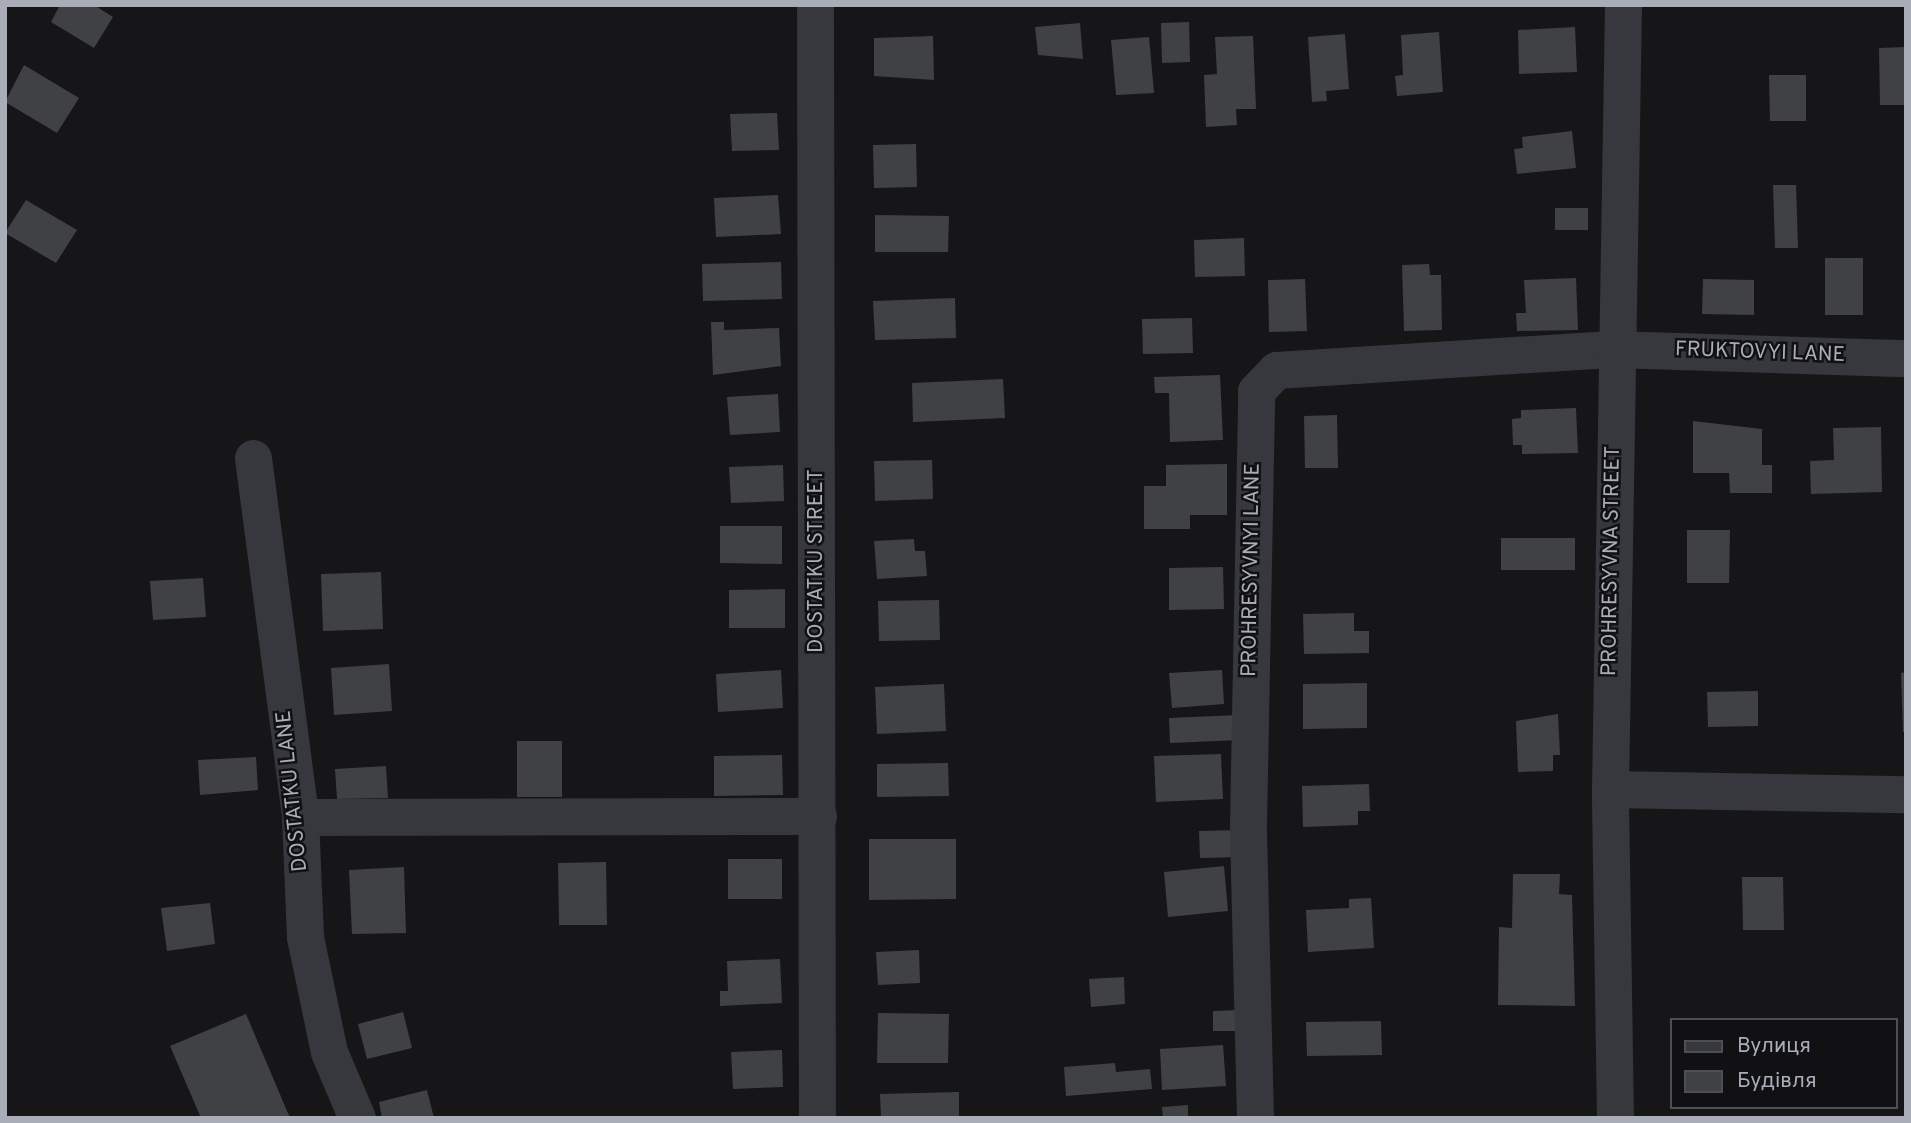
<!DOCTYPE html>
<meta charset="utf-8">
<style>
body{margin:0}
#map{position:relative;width:1911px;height:1123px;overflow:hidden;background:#161618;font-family:Overpass,sans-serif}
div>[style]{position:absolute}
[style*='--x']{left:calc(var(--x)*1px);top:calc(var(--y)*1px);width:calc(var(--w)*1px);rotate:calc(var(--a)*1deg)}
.building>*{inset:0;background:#404145}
.minor>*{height:37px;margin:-18.5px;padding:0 18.5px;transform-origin:18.5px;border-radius:18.5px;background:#37383d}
span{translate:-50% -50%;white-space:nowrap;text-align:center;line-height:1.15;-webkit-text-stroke:5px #111113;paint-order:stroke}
.street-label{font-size:21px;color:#a8adb8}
.frame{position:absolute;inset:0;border:7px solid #a8adb8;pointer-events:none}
.legend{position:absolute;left:1670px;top:1018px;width:228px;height:91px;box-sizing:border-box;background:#111113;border:2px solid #4d4f55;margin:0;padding:9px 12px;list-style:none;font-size:21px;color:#a8adb8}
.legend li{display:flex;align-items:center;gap:14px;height:35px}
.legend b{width:35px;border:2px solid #4d4f55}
</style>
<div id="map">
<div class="building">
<div style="clip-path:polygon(60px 5px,94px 5px,113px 17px,94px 48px,51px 22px)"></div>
<div style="clip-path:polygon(1189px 22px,1190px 62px,1162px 63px,1161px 23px)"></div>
<div style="clip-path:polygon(1080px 23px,1083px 59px,1038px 55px,1035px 27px)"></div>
<div style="clip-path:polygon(1575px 27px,1577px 72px,1519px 74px,1518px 30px)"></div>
<div style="clip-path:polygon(1439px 32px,1443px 92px,1397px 96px,1395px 76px,1403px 75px,1401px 35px)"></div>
<div style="clip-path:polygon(1345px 34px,1349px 89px,1326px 91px,1327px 101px,1312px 102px,1308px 37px)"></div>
<div style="clip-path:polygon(933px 36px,934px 80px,874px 76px,874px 38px)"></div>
<div style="clip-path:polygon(1253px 36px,1256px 109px,1236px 109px,1237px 125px,1206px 127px,1204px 75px,1217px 74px,1215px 37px)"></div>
<div style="clip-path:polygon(1149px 37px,1154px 93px,1116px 95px,1111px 40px)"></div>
<div style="clip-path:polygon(1906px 47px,1906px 105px,1880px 105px,1879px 48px)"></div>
<div style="clip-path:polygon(24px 65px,79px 98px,57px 133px,5px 102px)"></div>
<div style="clip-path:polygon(1769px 75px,1806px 75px,1806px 121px,1770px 121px)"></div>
<div style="clip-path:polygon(777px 113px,779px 150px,732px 151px,730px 114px)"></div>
<div style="clip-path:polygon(1572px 131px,1576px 168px,1517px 174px,1514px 149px,1523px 148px,1522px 137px)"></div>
<div style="clip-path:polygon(916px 144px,917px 187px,874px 188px,873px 145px)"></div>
<div style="clip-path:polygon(1773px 185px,1796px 185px,1798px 248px,1775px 248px)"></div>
<div style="clip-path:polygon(778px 195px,781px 234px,716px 237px,714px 198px)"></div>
<div style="clip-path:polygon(26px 200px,77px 230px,56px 263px,5px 233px)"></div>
<div style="clip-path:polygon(1555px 208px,1588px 208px,1588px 230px,1555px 230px)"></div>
<div style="clip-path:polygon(875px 215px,949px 216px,948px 252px,875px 252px)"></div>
<div style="clip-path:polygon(1244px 238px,1245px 276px,1195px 277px,1194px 240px)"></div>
<div style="clip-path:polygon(1825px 258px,1863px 258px,1863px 315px,1825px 315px)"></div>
<div style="clip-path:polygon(781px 262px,782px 299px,703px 301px,702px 264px)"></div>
<div style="clip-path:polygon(1429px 264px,1430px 275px,1441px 275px,1442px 330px,1404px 331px,1402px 265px)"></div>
<div style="clip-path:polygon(1576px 278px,1578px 330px,1517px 331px,1516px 313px,1526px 313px,1524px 280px)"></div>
<div style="clip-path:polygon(1305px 279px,1307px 331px,1269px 332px,1268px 280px)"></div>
<div style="clip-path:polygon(1703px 279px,1754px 280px,1754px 315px,1702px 314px)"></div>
<div style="clip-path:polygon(955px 298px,956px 338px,875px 340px,873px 301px)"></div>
<div style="clip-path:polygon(1192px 318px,1193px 353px,1143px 354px,1142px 319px)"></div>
<div style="clip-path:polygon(711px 322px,724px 322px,724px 330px,779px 328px,781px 366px,713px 375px)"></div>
<div style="clip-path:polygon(1220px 375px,1223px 440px,1170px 442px,1169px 393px,1155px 393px,1154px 377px)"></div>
<div style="clip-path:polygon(1003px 379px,1005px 418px,913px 422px,912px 383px)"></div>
<div style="clip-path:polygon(778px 394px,780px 432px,730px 435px,727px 397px)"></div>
<div style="clip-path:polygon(1576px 408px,1578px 453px,1522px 454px,1522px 445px,1513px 445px,1512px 419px,1521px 418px,1521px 410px)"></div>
<div style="clip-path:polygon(1337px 415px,1338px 468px,1305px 468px,1304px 416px)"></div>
<div style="clip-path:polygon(1693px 421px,1762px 429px,1762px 465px,1772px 465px,1772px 493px,1730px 493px,1729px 473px,1693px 473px)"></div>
<div style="clip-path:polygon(1881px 427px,1882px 492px,1811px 494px,1810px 461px,1834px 460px,1833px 428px)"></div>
<div style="clip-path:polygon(932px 460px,933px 499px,875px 501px,874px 461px)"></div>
<div style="clip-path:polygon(1227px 464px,1227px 515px,1190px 515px,1190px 529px,1144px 529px,1144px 486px,1166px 486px,1166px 465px)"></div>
<div style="clip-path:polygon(783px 465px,784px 501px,731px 503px,729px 467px)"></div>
<div style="clip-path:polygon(720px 526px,782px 526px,782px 564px,720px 563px)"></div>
<div style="clip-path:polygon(1687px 530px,1730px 530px,1729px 583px,1687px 583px)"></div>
<div style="clip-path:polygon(1501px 538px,1575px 538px,1575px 570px,1501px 570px)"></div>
<div style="clip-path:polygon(914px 539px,915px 551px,925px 551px,927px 576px,877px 579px,874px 541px)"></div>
<div style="clip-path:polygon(1223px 567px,1224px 609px,1169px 610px,1169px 568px)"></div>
<div style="clip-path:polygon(381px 572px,383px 629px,323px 631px,321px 574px)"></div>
<div style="clip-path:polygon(203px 578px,206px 617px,153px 620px,150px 581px)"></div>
<div style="clip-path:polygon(785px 589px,785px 628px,729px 628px,729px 590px)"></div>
<div style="clip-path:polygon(939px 600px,940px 640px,879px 641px,878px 601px)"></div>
<div style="clip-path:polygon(1354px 613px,1354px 631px,1369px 631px,1369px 653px,1304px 654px,1303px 614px)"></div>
<div style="clip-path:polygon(389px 664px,392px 711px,334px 715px,331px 668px)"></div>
<div style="clip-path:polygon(781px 670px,783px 708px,718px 712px,716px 674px)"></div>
<div style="clip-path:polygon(1222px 670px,1224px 704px,1172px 708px,1169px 673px)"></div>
<div style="clip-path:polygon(1906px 672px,1906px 732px,1903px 732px,1901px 673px)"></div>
<div style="clip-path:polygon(1367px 683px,1367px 728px,1303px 729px,1303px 684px)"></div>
<div style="clip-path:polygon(944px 684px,946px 731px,877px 734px,875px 687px)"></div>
<div style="clip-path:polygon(1758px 691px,1758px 726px,1708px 727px,1707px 692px)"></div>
<div style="clip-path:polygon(1558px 714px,1560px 755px,1553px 755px,1553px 771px,1518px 772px,1516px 721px)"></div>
<div style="clip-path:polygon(1239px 715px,1240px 740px,1170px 743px,1169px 718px)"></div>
<div style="clip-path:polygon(517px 741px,562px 741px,562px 797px,517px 797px)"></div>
<div style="clip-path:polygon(1221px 754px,1223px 799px,1156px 802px,1154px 756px)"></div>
<div style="clip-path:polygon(782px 755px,783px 795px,714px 796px,714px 756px)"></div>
<div style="clip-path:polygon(256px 757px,258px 790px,200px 795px,198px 760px)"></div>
<div style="clip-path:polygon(948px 763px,949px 796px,877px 797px,877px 764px)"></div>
<div style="clip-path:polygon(386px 766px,388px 798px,337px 799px,335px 769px)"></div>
<div style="clip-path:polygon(1369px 784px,1370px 811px,1358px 811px,1358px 825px,1303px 827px,1302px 786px)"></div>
<div style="clip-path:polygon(1240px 830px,1241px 857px,1200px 858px,1199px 831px)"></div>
<div style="clip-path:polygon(869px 839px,956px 839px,956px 899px,869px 900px)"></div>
<div style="clip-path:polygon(728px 859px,782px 859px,782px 899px,728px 899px)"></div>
<div style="clip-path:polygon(606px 862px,607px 925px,559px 925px,558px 863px)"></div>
<div style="clip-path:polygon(1224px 866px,1228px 911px,1168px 917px,1164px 872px)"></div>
<div style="clip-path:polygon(404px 867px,406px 933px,352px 934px,349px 870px)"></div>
<div style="clip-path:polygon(1513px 874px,1560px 874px,1559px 894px,1572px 895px,1575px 1006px,1498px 1005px,1499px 927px,1512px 928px)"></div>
<div style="clip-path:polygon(1742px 877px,1783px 877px,1784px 930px,1743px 930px)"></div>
<div style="clip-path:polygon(1371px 898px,1374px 948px,1308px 952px,1306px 910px,1349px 908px,1349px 899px)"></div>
<div style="clip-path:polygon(210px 903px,215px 944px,167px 951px,161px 908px)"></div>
<div style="clip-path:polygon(919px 950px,920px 983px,878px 985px,876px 952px)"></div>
<div style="clip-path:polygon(780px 959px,782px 1003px,720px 1006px,720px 991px,728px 991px,727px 961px)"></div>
<div style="clip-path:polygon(1124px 977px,1125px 1004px,1091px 1007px,1089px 979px)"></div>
<div style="clip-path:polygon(1240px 1010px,1241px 1031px,1213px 1031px,1213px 1011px)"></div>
<div style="clip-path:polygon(403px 1012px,412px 1048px,367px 1059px,358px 1024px)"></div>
<div style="clip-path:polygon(878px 1013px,949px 1014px,948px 1063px,877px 1063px)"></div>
<div style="clip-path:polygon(246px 1014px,290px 1118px,201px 1118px,170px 1046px)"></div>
<div style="clip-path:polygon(1381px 1021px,1382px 1055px,1307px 1056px,1306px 1022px)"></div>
<div style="clip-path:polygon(1223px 1045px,1226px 1086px,1162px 1090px,1160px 1049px)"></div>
<div style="clip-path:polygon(782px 1050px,783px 1087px,733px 1089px,731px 1052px)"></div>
<div style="clip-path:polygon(1115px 1063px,1116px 1072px,1150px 1069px,1152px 1089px,1066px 1096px,1064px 1067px)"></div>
<div style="clip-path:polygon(427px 1090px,434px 1118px,382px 1118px,379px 1102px)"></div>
<div style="clip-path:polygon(959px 1092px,959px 1118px,881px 1118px,880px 1094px)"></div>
<div style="clip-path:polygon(1188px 1105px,1188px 1118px,1163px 1118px,1162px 1107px)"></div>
</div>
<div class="minor">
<div style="--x:815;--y:5;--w:1113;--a:89.9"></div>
<div style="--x:253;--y:458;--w:362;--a:82.5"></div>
<div style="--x:300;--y:817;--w:120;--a:87.6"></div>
<div style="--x:305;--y:937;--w:117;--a:78.2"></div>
<div style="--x:329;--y:1052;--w:72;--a:67"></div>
<div style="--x:1610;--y:789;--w:296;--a:1"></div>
<div style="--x:300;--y:817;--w:518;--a:-0.11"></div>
<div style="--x:1255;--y:1118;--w:296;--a:-91.4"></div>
<div style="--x:1248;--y:822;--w:431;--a:-88.9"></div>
<div style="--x:1256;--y:391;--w:29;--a:-46"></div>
<div style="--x:1276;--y:370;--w:339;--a:-3.6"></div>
<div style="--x:1614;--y:349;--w:292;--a:1.8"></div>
<div style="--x:1615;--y:1118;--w:329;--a:-90.9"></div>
<div style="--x:1610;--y:789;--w:784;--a:-89.05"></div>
</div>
<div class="street-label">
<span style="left:1760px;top:353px;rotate:2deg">FRUKTOVYI LANE</span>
<span style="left:817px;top:561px;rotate:-90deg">DOSTATKU STREET</span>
<span style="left:1612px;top:561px;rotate:-89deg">PROHRESYVNA STREET</span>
<span style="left:1252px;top:570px;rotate:-89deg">PROHRESYVNYI LANE</span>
<span style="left:293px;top:791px;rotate:-96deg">DOSTATKU LANE</span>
</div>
<div class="frame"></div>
<ul class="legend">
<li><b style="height:9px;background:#37383d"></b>Вулиця</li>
<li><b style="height:19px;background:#404145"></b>Будівля</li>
</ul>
</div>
